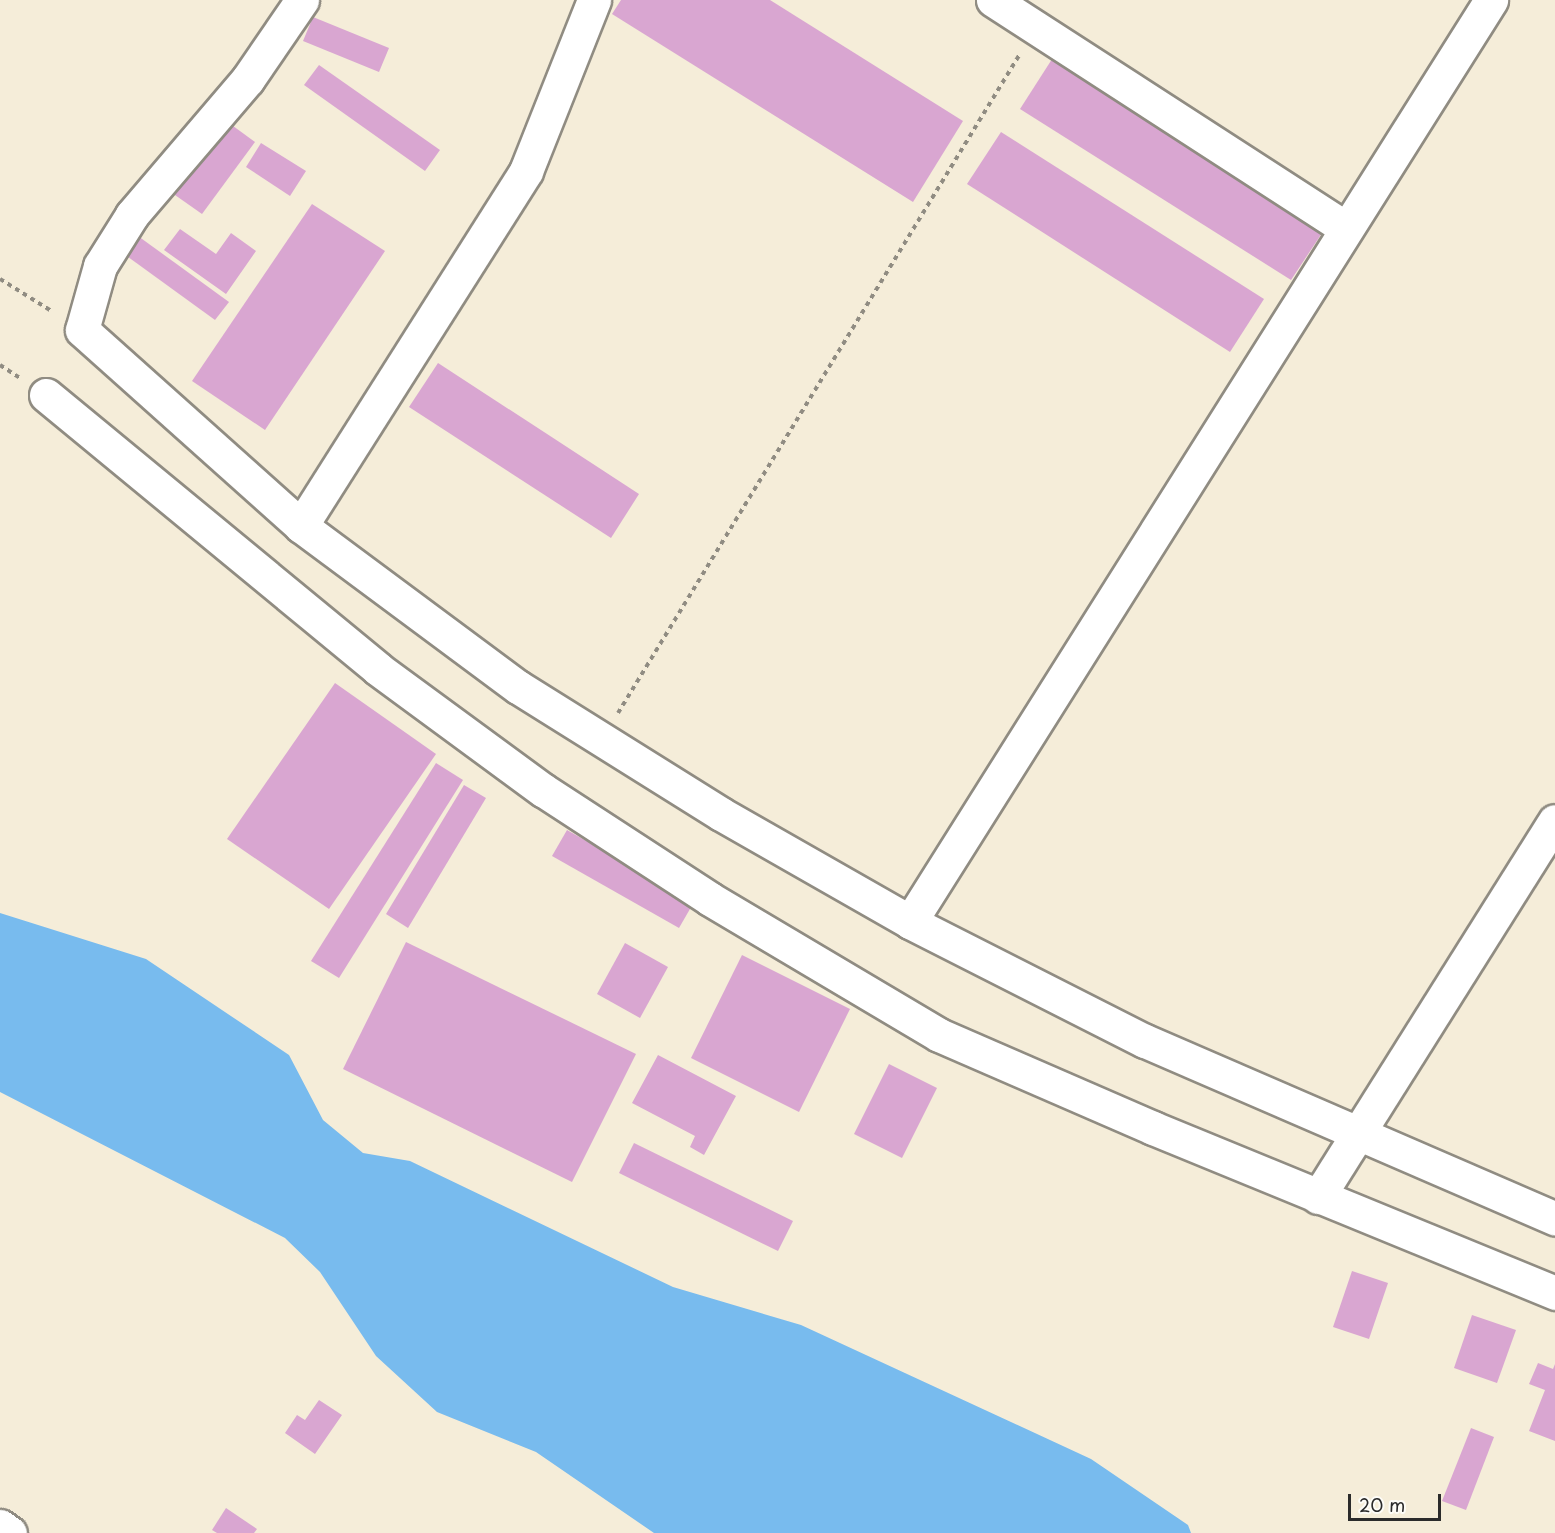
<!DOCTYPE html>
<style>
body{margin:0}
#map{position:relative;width:1555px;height:1533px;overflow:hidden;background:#f5edd9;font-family:"Playpen Sans",sans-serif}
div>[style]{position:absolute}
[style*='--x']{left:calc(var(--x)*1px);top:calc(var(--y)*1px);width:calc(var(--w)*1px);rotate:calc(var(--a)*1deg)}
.water>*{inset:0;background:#78bbee}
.building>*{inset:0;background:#d9a6d1}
.path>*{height:4px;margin-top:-2px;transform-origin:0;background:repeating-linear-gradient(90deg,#908c82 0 4.5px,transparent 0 9px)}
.roads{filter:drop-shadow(2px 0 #908c82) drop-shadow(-2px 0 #908c82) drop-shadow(0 2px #908c82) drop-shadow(0 -2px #908c82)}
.minor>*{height:33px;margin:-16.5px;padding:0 16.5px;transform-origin:16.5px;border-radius:16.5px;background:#fff}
span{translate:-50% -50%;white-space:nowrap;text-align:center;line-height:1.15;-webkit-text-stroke:5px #fdfcf7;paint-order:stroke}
.scale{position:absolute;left:1348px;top:1494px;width:93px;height:27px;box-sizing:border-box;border:3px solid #2b2b2b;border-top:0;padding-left:8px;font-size:18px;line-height:21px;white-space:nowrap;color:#2b2b2b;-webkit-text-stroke:4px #fdfcf7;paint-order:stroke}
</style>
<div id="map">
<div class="water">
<div style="clip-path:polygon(0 913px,146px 959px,289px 1055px,323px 1120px,363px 1153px,410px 1161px,673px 1287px,801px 1325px,1091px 1459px,1188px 1525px,1191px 1533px,654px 1533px,536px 1452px,437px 1412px,376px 1356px,320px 1272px,285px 1238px,0 1092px)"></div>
</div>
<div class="building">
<div style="clip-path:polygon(621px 0,770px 0,963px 121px,913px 202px,612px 14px)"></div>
<div style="clip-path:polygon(313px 17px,389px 48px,379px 72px,303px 41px)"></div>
<div style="clip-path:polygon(1054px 56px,1326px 227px,1291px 280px,1020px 109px)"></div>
<div style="clip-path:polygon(319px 65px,440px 150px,425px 171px,304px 85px)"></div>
<div style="clip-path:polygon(218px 115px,255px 142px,202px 214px,165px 188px)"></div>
<div style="clip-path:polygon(1001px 132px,1264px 299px,1230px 352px,967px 184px)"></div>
<div style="clip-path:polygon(261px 143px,306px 171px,290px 196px,246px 167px)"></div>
<div style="clip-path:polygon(312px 204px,385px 251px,265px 430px,192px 381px)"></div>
<div style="clip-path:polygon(180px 229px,216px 254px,231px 233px,256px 251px,226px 294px,164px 250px)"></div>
<div style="clip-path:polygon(138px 236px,229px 302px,215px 320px,124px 254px)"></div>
<div style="clip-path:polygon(438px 363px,639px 494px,611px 538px,409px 407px)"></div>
<div style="clip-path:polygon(335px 683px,436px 754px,329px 909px,227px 839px)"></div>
<div style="clip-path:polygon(436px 763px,463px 780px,339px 978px,311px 961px)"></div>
<div style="clip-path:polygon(464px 785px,486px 798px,408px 928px,386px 914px)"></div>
<div style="clip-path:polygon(567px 830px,694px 902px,679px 928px,552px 856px)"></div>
<div style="clip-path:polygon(406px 942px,636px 1054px,572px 1182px,343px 1069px)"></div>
<div style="clip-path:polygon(625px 943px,668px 967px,640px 1018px,597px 994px)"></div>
<div style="clip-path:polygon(742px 955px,850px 1009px,799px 1112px,691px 1058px)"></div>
<div style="clip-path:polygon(658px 1055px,736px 1096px,704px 1155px,690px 1147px,695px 1136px,632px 1103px)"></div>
<div style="clip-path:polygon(889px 1064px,937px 1088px,902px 1158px,854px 1134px)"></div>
<div style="clip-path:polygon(634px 1143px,793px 1221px,778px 1251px,619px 1173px)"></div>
<div style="clip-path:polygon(1352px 1271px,1388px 1283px,1369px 1339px,1333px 1327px)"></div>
<div style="clip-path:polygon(1472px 1315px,1516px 1330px,1497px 1383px,1454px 1368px)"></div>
<div style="clip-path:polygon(1538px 1363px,1553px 1369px,1555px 1364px,1555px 1441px,1529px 1431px,1545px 1390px,1529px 1384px)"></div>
<div style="clip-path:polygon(319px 1400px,342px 1415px,315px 1454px,285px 1433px,297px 1415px,305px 1420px)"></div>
<div style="clip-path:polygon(1471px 1428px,1494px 1437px,1466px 1510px,1442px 1501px)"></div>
<div style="clip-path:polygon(226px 1508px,257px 1529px,254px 1533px,217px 1533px,212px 1530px)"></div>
</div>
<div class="path">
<div style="--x:0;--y:279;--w:62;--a:31.9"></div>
<div style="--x:0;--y:365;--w:24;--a:33"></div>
<div style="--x:618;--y:713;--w:772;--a:-58.62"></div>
</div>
<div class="roads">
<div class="minor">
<div style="--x:302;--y:0;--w:96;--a:124.4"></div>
<div style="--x:248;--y:79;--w:179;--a:130.5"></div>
<div style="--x:132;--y:215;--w:60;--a:122.1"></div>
<div style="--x:100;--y:266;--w:66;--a:105.7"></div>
<div style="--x:82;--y:330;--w:294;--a:41.8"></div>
<div style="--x:301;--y:526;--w:270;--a:36.6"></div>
<div style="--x:518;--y:687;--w:239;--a:32"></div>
<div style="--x:721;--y:814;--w:218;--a:29.7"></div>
<div style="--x:910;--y:922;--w:263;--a:26.9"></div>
<div style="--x:1145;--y:1041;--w:447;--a:23.4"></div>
<div style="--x:993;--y:0;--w:420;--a:32.9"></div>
<div style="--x:46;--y:395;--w:430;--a:39.5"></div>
<div style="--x:378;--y:669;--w:205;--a:36.3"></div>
<div style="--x:543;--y:790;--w:199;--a:33.1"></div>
<div style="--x:710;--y:899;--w:266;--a:30.7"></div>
<div style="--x:939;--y:1035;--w:233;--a:23.5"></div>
<div style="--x:1153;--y:1128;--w:435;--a:22.3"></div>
<div style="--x:301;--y:526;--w:420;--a:-57.6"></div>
<div style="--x:526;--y:171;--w:184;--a:-68.3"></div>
<div style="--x:910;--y:922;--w:1090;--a:-57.78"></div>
<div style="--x:1318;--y:1197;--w:444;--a:-57.8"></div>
<div style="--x:0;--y:1526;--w:12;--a:35"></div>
</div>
</div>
<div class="scale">20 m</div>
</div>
